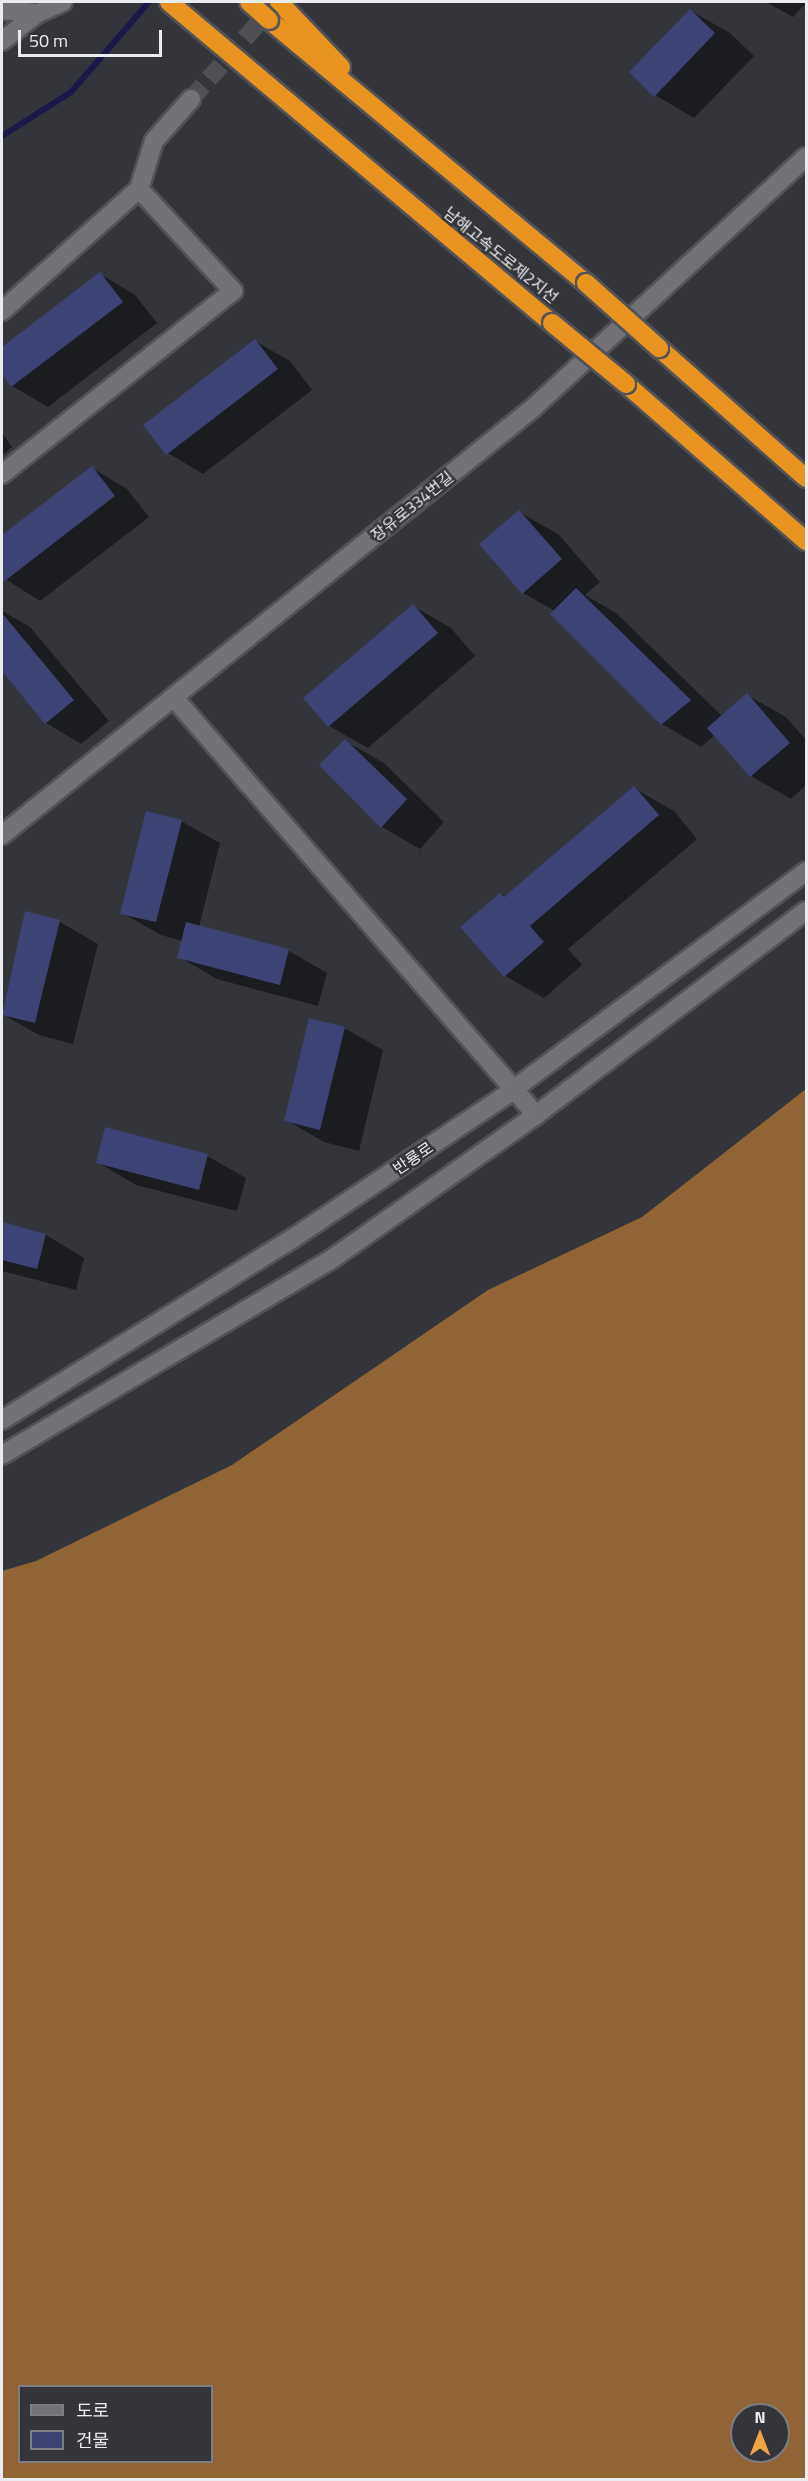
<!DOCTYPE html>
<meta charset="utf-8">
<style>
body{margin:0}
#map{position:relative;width:808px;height:2481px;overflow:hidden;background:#34353a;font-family:"Titillium Web","Noto Sans KR",sans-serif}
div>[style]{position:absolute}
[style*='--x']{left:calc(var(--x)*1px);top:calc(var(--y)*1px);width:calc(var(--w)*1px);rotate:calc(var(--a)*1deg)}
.forest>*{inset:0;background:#906434}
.shadow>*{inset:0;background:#0007}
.stream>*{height:6px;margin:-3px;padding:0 3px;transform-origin:3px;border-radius:3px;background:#191948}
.building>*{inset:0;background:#3e4376}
.minor-tunnel>*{height:18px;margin-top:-9px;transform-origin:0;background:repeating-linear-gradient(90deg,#4f5055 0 18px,transparent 0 27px)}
.roads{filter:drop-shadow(2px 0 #525357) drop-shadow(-2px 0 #525357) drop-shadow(0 2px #525357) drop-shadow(0 -2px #525357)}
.minor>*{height:18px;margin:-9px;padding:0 9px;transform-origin:9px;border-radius:9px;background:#727378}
.highway>*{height:18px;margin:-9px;padding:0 9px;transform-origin:9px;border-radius:9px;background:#e99320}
.bridges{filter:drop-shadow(2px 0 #525357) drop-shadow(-2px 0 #525357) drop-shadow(0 2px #525357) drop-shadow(0 -2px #525357)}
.highway-bridge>*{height:18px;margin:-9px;padding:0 9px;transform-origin:9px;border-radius:9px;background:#e99320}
span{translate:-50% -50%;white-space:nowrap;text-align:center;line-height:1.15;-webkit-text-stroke:5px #34353a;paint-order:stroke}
.street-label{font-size:16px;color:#ebecef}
.frame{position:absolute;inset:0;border:3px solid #ebecef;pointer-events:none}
.legend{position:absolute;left:18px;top:2385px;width:195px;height:78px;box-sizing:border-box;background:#34353a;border:2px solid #7d7e82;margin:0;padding:8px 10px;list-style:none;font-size:18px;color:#ebecef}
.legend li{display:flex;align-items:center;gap:12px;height:30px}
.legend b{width:30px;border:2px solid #7d7e82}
.north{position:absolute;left:730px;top:2403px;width:60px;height:60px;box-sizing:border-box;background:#34353a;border:2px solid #7d7e82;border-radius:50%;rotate:0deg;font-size:16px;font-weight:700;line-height:24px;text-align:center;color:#ebecef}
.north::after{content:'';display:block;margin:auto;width:21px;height:27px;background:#f4a344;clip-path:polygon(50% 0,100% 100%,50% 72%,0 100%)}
.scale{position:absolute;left:18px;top:30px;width:144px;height:27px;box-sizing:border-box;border:3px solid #ebecef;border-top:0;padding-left:8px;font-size:18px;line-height:21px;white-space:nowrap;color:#ebecef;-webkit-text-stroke:4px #34353a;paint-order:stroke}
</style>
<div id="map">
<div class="forest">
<div style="clip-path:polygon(evenodd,806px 1089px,806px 2479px,2px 2479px,2px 1571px,36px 1561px,232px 1465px,488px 1290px,642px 1217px,806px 1089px,20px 2386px,212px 2386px,212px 2462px,20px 2462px,20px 2386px,806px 1089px,742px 2415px,778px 2415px,778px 2451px,742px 2451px,742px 2415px)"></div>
</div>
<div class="shadow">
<div style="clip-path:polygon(766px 2px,806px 2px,806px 3px,793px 17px)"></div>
<div style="clip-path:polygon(691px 11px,730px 33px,754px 56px,694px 118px,655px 95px)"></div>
<div style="clip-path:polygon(100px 274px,135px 295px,157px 323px,48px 407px,12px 386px,2px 372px,2px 349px)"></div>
<div style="clip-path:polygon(255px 341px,290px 361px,312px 390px,203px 474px,168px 453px)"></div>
<div style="clip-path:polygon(2px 433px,12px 447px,2px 455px)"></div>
<div style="clip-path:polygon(92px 468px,127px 489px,149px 517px,40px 601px,2px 577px,2px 537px)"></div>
<div style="clip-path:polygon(519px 512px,558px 534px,600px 582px,585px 595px,616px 613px,722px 716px,747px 695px,786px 717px,806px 740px,806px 785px,791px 799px,751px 776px,715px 735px,701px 747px,662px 724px,555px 611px,523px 593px,481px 545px)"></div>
<div style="clip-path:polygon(413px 606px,451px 628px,475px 656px,368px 748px,329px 726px)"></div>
<div style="clip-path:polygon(2px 611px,30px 627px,109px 721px,81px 744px,46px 723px,2px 669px)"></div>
<div style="clip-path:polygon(345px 741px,384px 763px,444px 822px,420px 849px,382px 827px)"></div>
<div style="clip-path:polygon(634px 788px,674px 811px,697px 839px,568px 949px,582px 965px,544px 998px,505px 976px,501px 894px,506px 897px)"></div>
<div style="clip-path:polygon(181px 821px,220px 843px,199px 927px,289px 951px,327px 973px,318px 1006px,217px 979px,179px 957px,183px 941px,161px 935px,122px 913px)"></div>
<div style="clip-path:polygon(26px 913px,60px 922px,98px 944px,73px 1044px,39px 1035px,2px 1014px)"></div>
<div style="clip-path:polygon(344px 1028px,383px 1050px,359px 1151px,324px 1142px,286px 1120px)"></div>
<div style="clip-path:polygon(207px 1156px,246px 1178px,237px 1211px,136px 1185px,97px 1162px)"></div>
<div style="clip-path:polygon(2px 1224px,46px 1235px,84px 1258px,76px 1290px,2px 1271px)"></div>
</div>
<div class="stream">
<div style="--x:2;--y:136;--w:82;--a:-32.5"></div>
<div style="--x:71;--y:92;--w:119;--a:-49.1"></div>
</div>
<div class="building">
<div style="clip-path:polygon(690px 9px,715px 33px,654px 97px,629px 72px)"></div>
<div style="clip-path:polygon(100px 272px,123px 302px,11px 387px,2px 374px,2px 347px)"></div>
<div style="clip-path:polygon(255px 339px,278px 369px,166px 455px,143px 425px)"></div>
<div style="clip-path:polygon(92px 466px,115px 496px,2px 583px,2px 535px)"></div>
<div style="clip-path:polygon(519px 510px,562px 559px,522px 594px,479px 544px)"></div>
<div style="clip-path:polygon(576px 588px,691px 700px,661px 725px,550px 614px)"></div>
<div style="clip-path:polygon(413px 604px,438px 633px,328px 727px,303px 698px)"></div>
<div style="clip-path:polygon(2px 613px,74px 700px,45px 724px,2px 671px)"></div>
<div style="clip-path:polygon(747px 693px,790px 743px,750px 777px,707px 728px)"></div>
<div style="clip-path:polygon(345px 739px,407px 799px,381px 828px,319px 765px)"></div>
<div style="clip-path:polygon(634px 786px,659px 815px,530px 926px,544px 942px,504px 977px,460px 927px,500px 893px,504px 897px)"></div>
<div style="clip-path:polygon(146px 811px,182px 820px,156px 922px,120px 914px)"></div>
<div style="clip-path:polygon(25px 911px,60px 920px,35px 1023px,2px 1015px)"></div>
<div style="clip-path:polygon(186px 922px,289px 949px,280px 985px,177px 958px)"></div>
<div style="clip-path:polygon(309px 1018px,345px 1027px,320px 1130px,284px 1121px)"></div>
<div style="clip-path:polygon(105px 1127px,208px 1154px,199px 1190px,96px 1163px)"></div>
<div style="clip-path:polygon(2px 1222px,46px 1234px,37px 1269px,2px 1260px)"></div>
</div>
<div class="minor-tunnel">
<div style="--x:191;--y:99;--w:130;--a:-48.4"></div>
</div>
<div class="roads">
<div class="minor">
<div style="--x:2;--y:10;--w:36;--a:5"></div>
<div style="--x:2;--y:41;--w:46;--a:-37.9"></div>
<div style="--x:38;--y:13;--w:27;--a:-24"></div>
<div style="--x:139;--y:189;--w:50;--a:-72.6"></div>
<div style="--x:154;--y:141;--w:56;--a:-48.6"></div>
<div style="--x:2;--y:311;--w:183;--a:-41.7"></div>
<div style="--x:139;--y:189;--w:139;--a:47.3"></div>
<div style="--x:233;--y:291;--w:295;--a:141.6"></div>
<div style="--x:175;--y:699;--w:551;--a:49.05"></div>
<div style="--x:2;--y:835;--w:681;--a:-38.8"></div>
<div style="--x:533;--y:408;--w:371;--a:-42.6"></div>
<div style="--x:2;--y:1420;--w:342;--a:-32"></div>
<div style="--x:292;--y:1239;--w:258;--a:-33.9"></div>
<div style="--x:506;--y:1095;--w:374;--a:-36.7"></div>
<div style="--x:2;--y:1455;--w:384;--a:-30.7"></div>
<div style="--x:332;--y:1259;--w:250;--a:-35.2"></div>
<div style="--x:536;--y:1115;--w:338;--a:-37.1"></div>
</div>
<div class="highway">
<div style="--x:169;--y:2;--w:500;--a:40"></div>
<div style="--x:279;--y:2;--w:90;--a:46.4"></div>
<div style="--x:269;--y:20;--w:412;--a:39.7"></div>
<div style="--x:659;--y:348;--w:196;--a:41.5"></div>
<div style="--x:626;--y:384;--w:239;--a:41.1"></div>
</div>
</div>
<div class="bridges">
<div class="highway-bridge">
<div style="--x:249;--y:2;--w:27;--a:42"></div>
<div style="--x:586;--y:283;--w:98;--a:41.7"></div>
<div style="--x:552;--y:323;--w:96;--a:39.5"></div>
</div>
</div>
<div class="street-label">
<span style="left:501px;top:255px;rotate:39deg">남해고속도로제2지선</span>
<span style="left:412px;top:506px;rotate:-39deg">장유로334번길</span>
<span style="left:413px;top:1158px;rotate:-34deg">반룡로</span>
</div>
<div class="frame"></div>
<ul class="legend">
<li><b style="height:8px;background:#727378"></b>도로</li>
<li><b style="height:16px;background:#3e4376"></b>건물</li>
</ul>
<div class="north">N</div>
<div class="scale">50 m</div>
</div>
